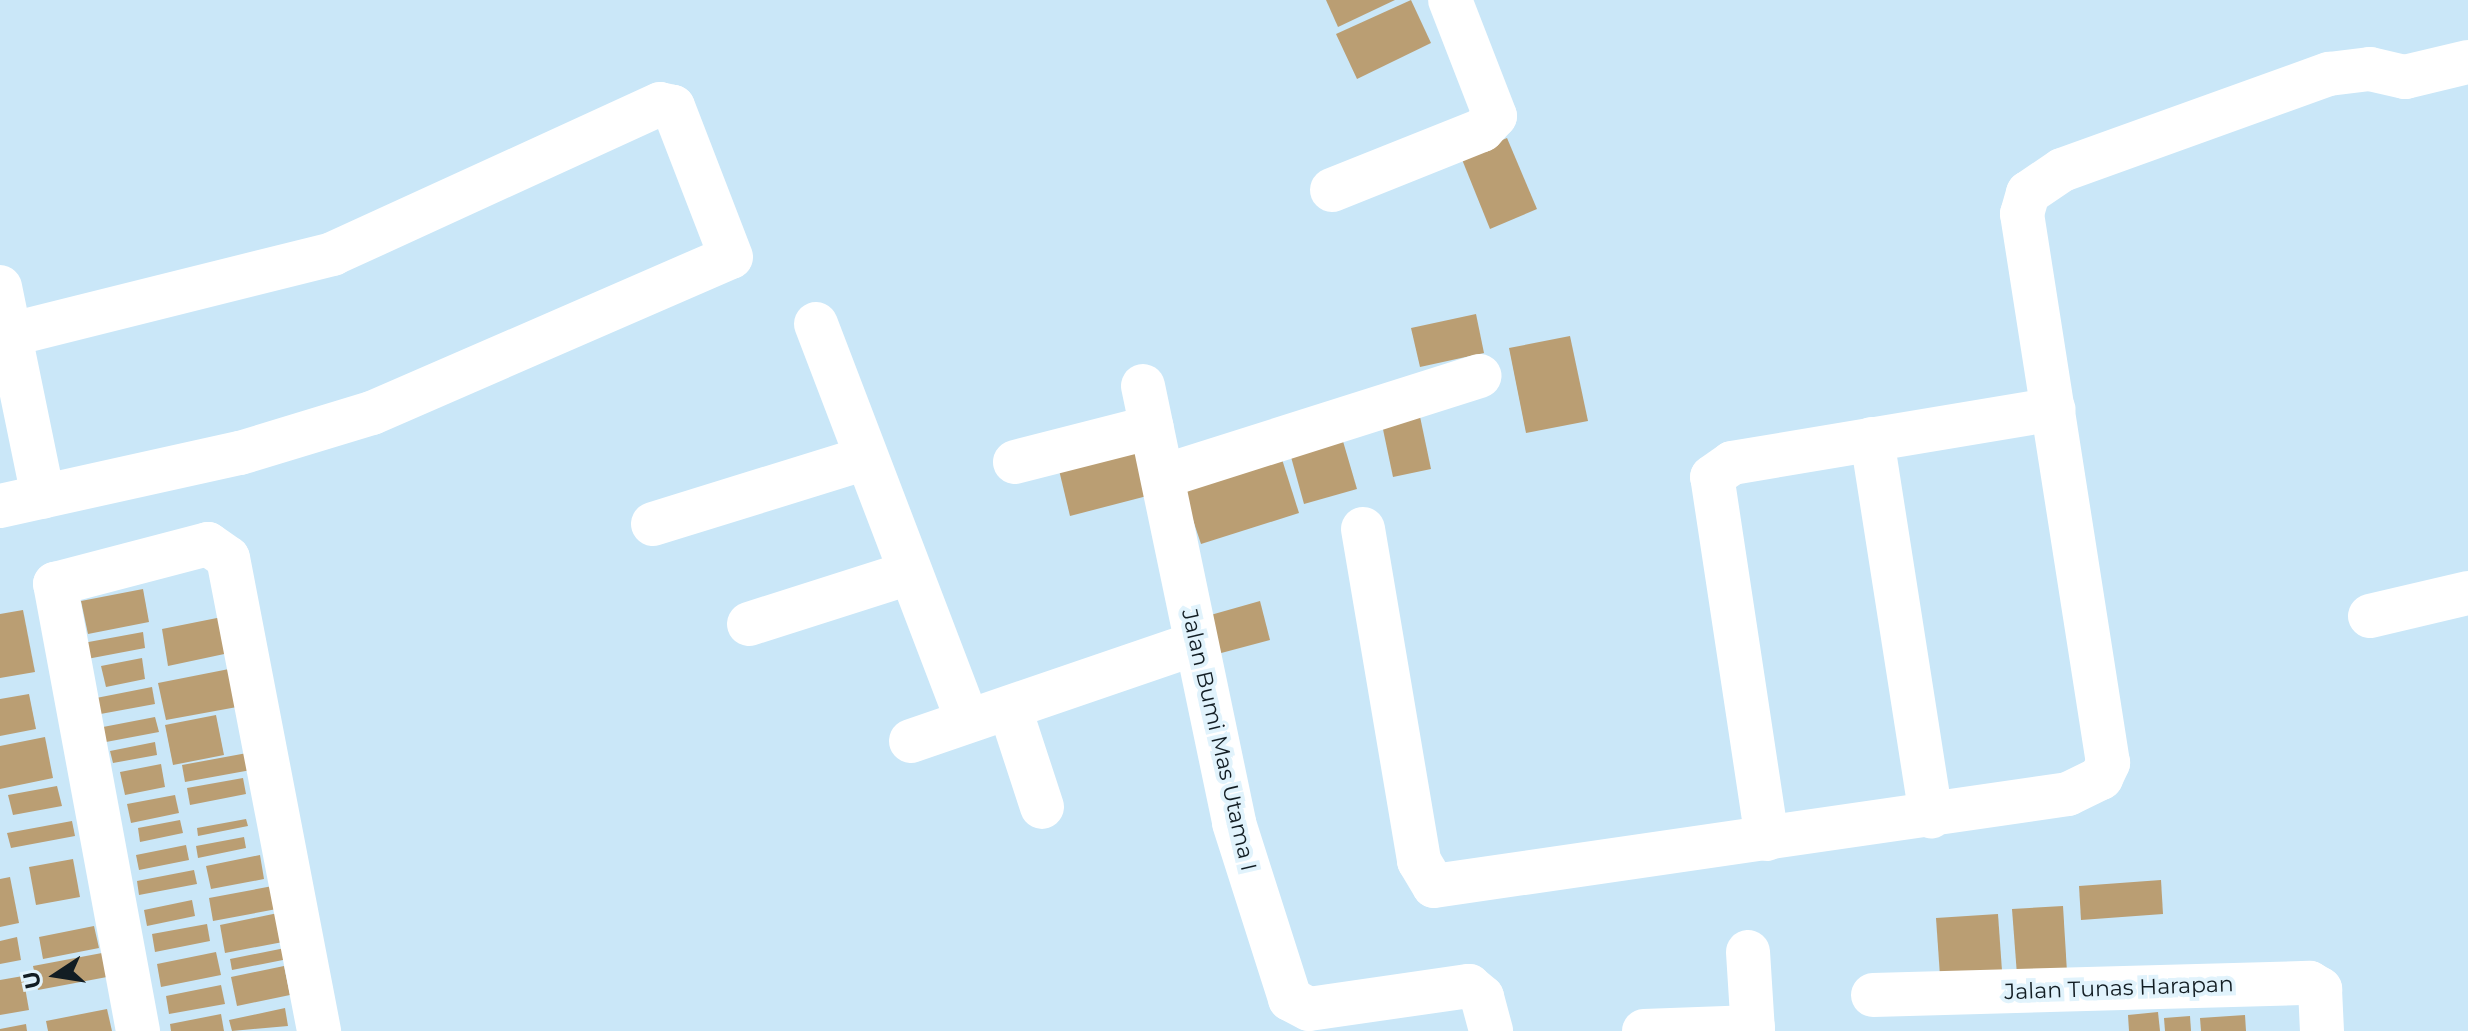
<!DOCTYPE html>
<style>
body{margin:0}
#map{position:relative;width:2468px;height:1031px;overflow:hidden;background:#cae7f8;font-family:Montserrat,sans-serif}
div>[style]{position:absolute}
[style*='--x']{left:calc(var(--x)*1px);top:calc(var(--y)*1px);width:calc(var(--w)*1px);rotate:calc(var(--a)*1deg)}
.building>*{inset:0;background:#ba9e73}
.minor>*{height:44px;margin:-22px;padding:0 22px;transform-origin:22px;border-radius:22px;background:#fff}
span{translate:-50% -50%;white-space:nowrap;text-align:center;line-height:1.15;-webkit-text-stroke:8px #e1f3fc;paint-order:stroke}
.street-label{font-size:22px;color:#121d23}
.north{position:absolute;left:16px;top:935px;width:80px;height:80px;-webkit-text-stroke:6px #e1f3fc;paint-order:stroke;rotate:258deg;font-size:22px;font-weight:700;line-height:32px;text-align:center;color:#121d23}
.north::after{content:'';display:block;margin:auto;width:28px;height:36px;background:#121d23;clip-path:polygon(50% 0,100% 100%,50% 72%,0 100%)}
</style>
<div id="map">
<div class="building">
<div style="clip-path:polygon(1326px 0,1395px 0,1338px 27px)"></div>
<div style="clip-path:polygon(1411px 0,1431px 43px,1357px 79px,1336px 34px)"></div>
<div style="clip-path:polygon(1507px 138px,1537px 209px,1490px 229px,1461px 157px)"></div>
<div style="clip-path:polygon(1476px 314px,1484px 353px,1420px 367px,1411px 328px)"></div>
<div style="clip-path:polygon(1570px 336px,1588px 421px,1526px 433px,1509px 348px)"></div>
<div style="clip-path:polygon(1418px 407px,1431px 469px,1393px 477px,1380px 415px)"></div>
<div style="clip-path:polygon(1340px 431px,1357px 489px,1304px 504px,1288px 446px)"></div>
<div style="clip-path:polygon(1136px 451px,1147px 496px,1070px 516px,1059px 470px)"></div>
<div style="clip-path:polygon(1280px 453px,1299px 513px,1201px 544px,1181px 484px)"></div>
<div style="clip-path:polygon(143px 589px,149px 622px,88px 634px,81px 601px)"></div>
<div style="clip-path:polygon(1260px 601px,1270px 640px,1210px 656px,1200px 618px)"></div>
<div style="clip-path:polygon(23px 610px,35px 672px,0 678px,0 614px)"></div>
<div style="clip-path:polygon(222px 617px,229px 653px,168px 666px,162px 629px)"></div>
<div style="clip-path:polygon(143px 632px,145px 648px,87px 659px,83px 643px)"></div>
<div style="clip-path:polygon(142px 658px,145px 679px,106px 687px,101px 666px)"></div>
<div style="clip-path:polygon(229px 669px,237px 707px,166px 720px,158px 683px)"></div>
<div style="clip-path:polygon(152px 687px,155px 704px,95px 715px,91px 699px)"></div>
<div style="clip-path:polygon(29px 694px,36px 729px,0 736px,0 699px)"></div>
<div style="clip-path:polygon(216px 715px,224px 755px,173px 765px,165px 725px)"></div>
<div style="clip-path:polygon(155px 717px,159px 732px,106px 742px,103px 727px)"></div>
<div style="clip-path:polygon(45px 737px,53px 778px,0 789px,0 746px)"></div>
<div style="clip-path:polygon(155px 742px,157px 755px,113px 763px,110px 751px)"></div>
<div style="clip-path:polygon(247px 753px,251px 770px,185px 782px,182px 765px)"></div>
<div style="clip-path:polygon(161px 764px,165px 787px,125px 795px,120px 772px)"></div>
<div style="clip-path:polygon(243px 778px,246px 794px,190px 805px,187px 788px)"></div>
<div style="clip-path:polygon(57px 786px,62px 806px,13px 815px,8px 795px)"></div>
<div style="clip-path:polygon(175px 795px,179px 813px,131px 823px,127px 804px)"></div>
<div style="clip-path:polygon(246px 819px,248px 826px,198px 836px,197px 828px)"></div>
<div style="clip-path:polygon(180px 820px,183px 833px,140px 842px,138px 828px)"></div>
<div style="clip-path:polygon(72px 821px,75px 836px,11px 848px,7px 833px)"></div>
<div style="clip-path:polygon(244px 837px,246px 848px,198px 858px,196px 846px)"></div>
<div style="clip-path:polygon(186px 845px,189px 860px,139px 870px,136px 855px)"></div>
<div style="clip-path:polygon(260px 855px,264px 879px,211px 889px,206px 866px)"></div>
<div style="clip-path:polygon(73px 859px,80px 897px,36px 905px,29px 867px)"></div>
<div style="clip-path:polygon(194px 870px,197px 884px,139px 895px,137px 881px)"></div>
<div style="clip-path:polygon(10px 877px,19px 923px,0 927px,0 879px)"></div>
<div style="clip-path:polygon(2161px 880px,2163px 914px,2081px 920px,2079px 886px)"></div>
<div style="clip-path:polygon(278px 885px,282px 908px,213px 921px,209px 898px)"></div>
<div style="clip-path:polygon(192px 900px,195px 916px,147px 926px,144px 910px)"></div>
<div style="clip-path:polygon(2063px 906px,2067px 972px,2017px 975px,2012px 909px)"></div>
<div style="clip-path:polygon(278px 913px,283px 942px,225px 953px,220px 925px)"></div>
<div style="clip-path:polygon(1998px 914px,2002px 971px,1940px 976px,1936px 918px)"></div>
<div style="clip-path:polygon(207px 924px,210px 941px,155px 952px,152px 934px)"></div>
<div style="clip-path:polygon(94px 926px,99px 948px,43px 959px,39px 937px)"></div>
<div style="clip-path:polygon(17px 937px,21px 960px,0 964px,0 941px)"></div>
<div style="clip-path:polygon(285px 948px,288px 959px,232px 970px,230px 959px)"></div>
<div style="clip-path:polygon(216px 952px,221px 975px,161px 987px,157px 964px)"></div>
<div style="clip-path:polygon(102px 953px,107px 977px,38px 990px,33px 966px)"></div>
<div style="clip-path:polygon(284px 966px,290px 995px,237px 1006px,231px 977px)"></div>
<div style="clip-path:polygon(23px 976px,29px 1010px,0 1015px,0 980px)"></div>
<div style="clip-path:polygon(221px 985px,225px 1004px,169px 1014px,166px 996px)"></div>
<div style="clip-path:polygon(285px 1008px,288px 1026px,232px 1031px,229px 1020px)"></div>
<div style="clip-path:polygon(107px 1009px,112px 1031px,48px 1031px,46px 1021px)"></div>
<div style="clip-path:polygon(2158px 1012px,2160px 1031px,2129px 1031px,2128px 1015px)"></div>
<div style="clip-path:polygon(221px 1014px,224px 1031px,171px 1031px,170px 1024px)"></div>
<div style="clip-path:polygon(2245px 1015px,2246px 1031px,2201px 1031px,2200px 1018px)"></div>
<div style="clip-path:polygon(2190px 1016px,2191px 1031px,2165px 1031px,2164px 1018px)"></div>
<div style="clip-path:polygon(26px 1024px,27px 1031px,0 1031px,0 1029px)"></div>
</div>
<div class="minor">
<div style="--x:1332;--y:190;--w:162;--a:-21.8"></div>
<div style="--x:1482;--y:130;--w:19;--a:-47"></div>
<div style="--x:1495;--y:116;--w:124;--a:-111.2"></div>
<div style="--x:0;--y:287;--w:214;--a:78.4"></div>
<div style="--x:816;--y:324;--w:424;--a:69.1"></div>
<div style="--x:1143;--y:386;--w:446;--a:78.2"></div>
<div style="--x:1234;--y:823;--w:185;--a:72.3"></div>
<div style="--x:1290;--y:999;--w:21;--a:28"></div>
<div style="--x:1309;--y:1009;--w:162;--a:-8.2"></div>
<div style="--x:1469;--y:986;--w:17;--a:40"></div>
<div style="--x:1482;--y:997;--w:35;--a:75"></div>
<div style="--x:1872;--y:439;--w:382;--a:81.1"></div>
<div style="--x:1015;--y:462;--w:141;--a:-14.3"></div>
<div style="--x:1164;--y:476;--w:331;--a:-17.6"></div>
<div style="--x:0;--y:506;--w:246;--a:-12.5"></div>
<div style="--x:240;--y:453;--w:138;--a:-16.9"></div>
<div style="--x:372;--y:413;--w:391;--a:-23.5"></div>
<div style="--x:731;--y:257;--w:161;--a:-111.1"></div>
<div style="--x:673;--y:107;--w:13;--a:-167"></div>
<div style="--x:660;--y:104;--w:360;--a:155.4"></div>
<div style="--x:333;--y:254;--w:334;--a:166"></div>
<div style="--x:653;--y:524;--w:223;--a:-17.2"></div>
<div style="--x:1363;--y:529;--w:337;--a:80.4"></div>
<div style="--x:1419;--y:861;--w:29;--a:59"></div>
<div style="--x:1434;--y:886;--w:641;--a:-8.26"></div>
<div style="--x:2068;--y:794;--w:37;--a:-26"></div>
<div style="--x:2101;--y:778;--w:17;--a:-65"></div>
<div style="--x:2108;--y:763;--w:556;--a:-98.9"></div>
<div style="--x:2022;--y:214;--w:22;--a:-74"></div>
<div style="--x:2028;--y:193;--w:41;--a:-34.1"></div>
<div style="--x:2062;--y:170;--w:284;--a:-19.8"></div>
<div style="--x:2329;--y:74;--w:41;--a:-7"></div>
<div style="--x:2370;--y:69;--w:36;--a:13"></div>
<div style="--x:2405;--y:77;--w:65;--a:-13.4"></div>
<div style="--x:2370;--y:616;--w:101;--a:-13.2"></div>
<div style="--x:749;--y:624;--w:168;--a:-17.7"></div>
<div style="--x:1010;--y:709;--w:103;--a:71.9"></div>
<div style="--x:911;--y:741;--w:297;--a:-18.9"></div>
<div style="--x:1767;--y:839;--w:366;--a:-98.6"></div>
<div style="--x:1712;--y:477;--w:24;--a:-35"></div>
<div style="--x:1732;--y:463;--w:326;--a:-9.5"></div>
<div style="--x:1748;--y:952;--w:79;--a:86.4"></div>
<div style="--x:1873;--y:995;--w:437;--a:-1.6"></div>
<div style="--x:2310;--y:983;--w:12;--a:31"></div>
<div style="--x:2320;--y:989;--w:42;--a:87.3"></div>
<div style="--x:138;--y:1031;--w:455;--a:-100.5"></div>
<div style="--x:55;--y:584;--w:158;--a:-14.7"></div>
<div style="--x:208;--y:544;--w:24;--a:35"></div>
<div style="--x:228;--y:558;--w:482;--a:79.1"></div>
<div style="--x:1644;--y:1031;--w:109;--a:-2.1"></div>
</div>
<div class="street-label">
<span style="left:1219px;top:740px;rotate:77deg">Jalan Bumi Mas Utama I</span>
<span style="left:2119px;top:988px;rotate:-2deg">Jalan Tunas Harapan</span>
</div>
<div class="north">U</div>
</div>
